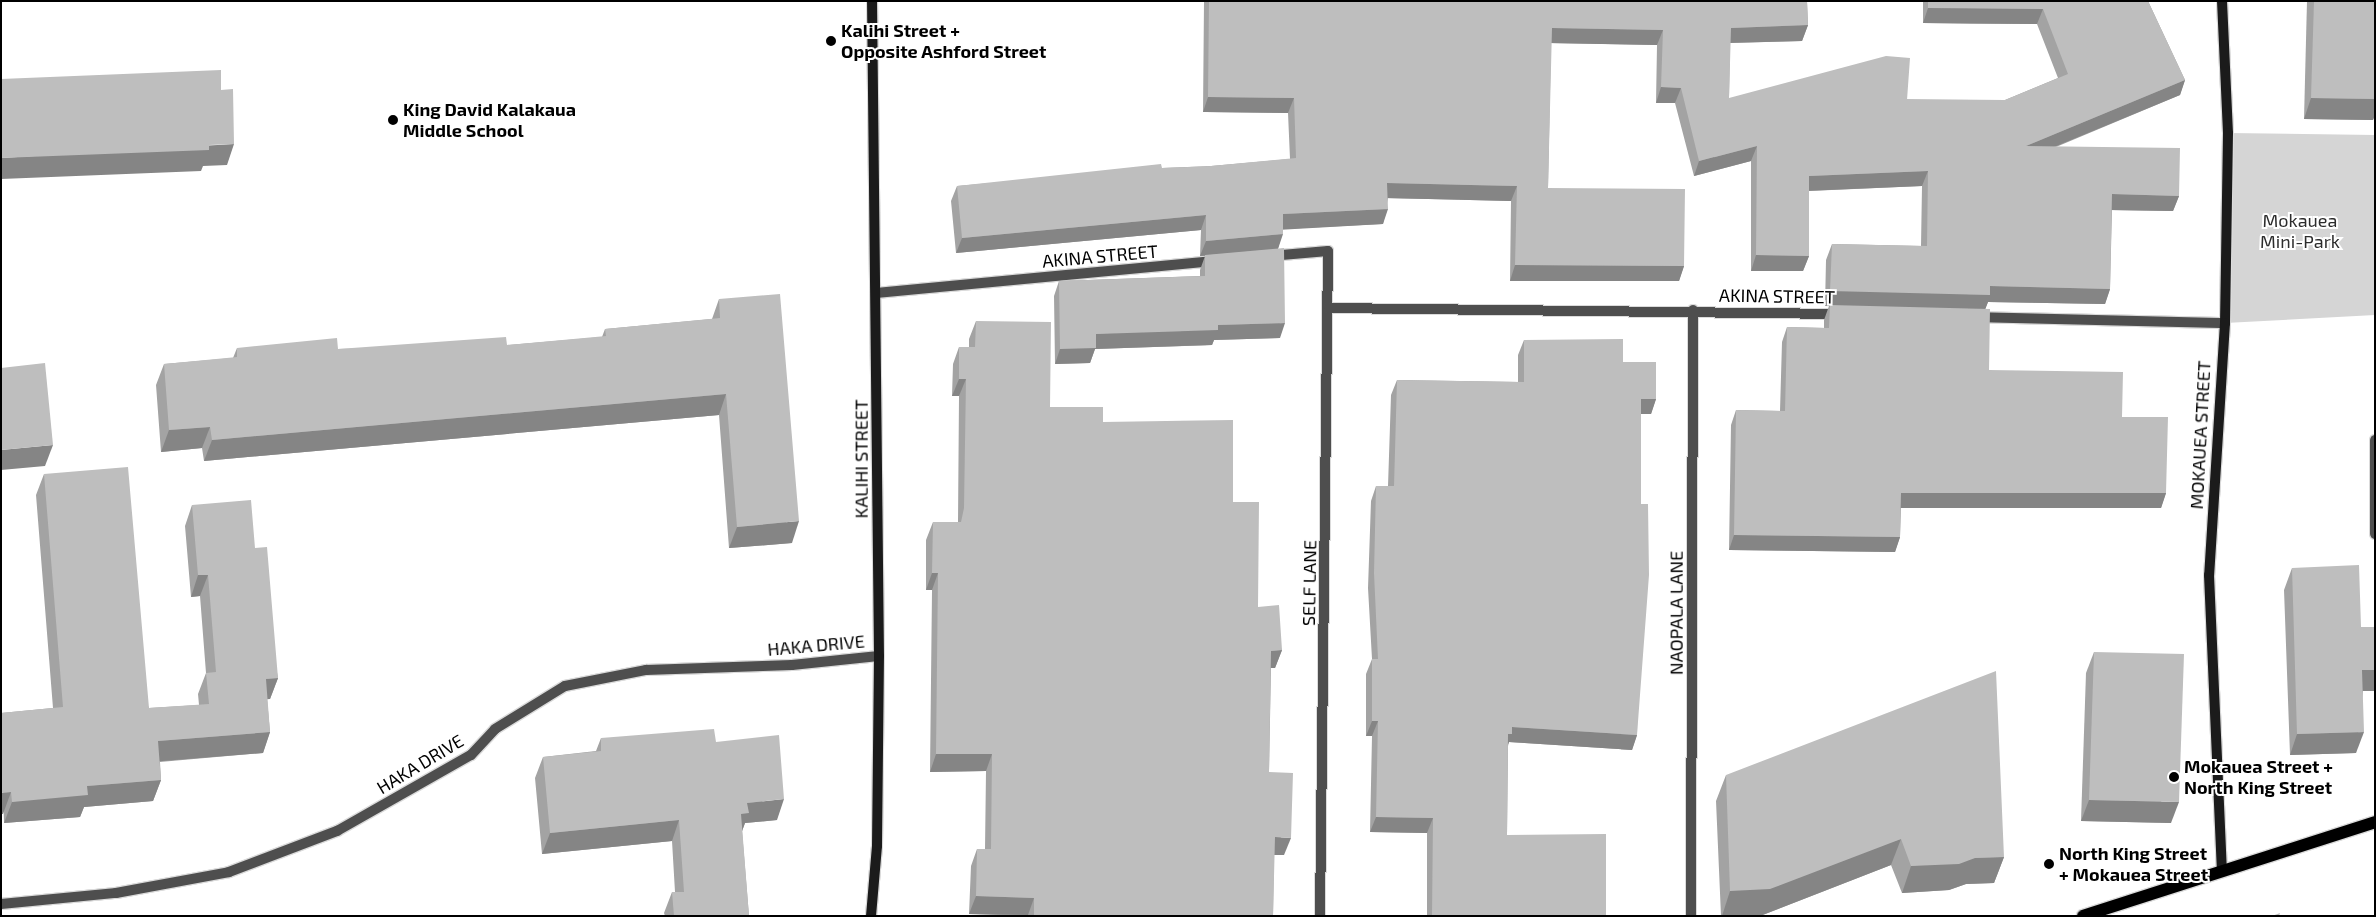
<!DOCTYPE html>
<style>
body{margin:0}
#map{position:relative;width:2376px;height:917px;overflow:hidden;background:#fff;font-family:"Exo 2",sans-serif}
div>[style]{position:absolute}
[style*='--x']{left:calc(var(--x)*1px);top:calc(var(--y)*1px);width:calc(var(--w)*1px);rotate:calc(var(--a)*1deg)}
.green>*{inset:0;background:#d5d5d5}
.roads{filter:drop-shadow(1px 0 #dbdbdb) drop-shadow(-1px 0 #dbdbdb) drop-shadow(0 1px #dbdbdb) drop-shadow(0 -1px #dbdbdb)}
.street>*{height:10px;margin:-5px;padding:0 5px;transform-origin:5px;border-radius:5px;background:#4e4e4e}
.secondary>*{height:10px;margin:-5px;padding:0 5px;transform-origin:5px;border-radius:5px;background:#1b1b1b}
.primary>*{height:12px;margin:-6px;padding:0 6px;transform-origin:6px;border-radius:6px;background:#000}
.wall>*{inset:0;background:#a3a3a3}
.shaded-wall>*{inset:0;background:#858585}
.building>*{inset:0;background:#bebebe}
.dots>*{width:14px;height:14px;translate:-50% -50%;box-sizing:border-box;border:2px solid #fff;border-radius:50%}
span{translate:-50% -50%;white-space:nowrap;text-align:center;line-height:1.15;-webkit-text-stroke:4px #fff;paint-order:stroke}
.poi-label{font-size:18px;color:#000;font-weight:700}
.left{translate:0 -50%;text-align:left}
.park-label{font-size:18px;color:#2c2c2c}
.street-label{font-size:18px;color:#000}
.frame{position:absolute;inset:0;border:2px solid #000;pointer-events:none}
</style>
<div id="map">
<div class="green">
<div style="clip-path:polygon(2228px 133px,2375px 135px,2375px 315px,2225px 323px)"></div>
</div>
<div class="roads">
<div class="street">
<div style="--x:1270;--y:256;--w:58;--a:-4.9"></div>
<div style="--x:1328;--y:251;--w:665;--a:90.69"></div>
<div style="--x:876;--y:293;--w:342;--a:-5.4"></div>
<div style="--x:1329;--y:308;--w:511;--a:0.67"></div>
<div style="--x:1977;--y:317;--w:248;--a:1.4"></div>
<div style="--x:2375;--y:440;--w:94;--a:90"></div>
<div style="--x:1;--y:904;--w:116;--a:-5.5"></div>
<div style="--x:116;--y:893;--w:115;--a:-10.5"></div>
<div style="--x:229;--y:872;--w:116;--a:-20.8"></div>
<div style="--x:337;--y:831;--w:154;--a:-29.6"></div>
<div style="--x:471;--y:755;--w:35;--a:-47"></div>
<div style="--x:495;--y:729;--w:82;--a:-31.6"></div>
<div style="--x:565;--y:686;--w:83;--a:-11.2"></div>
<div style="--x:646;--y:670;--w:146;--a:-2"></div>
<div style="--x:792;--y:665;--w:87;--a:-5.9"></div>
<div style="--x:1691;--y:916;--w:606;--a:-89.81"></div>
</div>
<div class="secondary">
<div style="--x:2222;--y:1;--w:132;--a:87.4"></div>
<div style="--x:2228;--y:133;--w:190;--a:90.9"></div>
<div style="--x:2225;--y:323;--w:253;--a:93.6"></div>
<div style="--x:2209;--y:575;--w:296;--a:87.5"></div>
<div style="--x:871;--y:916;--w:70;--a:-85.1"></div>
<div style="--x:877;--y:846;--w:190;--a:-89.4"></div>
<div style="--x:879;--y:656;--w:655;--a:-90.61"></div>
</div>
<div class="primary">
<div style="--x:2083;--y:916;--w:307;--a:-17.8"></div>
</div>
</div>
<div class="wall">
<div style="clip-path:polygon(1204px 1px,1807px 1px,1808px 25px,1802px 41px,1730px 43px,1729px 98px,2005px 100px,2058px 78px,2037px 24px,1923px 23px,1923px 1px,2148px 1px,2185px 80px,2180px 95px,2056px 147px,2179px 196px,2173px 211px,2112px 210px,2110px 289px,2105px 304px,1988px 302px,1985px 309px,1989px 370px,2122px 417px,2166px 493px,2161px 508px,1901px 508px,1900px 537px,1895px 552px,1729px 550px,1731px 425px,1736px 410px,1780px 411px,1782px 342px,1787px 327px,1824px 328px,1824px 320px,1829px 306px,1825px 306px,1826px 260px,1832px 244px,1921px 246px,1922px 186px,1809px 191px,1809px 256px,1803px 271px,1751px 271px,1751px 161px,1694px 176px,1675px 103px,1656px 103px,1657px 45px,1551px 43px,1548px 188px,1684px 266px,1679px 281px,1510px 281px,1511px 201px,1388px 198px,1383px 224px,1283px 229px,1278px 248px,1280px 338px,1214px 340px,1212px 345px,1095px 349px,1090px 363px,1055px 364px,1054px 296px,1059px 281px,1200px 276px,1200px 270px,1205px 256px,1200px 256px,1201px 230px,956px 253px,951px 201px,957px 186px,1162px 168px,1211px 166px,1290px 159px,1288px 113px,1203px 112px)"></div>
<div style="clip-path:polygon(2307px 1px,2375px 1px,2375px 115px,2373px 120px,2304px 119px)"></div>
<div style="clip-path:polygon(719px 299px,792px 543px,729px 548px,719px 415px,204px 461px,202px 448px,161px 452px,156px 385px,164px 364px,233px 358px,237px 348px,338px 349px,507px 345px,602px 337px,605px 329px,712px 319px)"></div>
<div style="clip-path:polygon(976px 321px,1050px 407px,1103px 422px,1233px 502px,1258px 607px,1282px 650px,1275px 668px,1271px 668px,1269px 772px,1284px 855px,1274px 855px,1273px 916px,1028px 916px,969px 914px,971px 866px,977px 849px,985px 849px,986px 771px,930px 772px,932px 590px,926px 590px,926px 540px,933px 522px,958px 522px,959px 396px,952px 396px,953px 364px,959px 347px,969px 347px,969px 339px)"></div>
<div style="clip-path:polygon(1524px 340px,1623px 362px,1656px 399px,1651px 414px,1641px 414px,1637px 735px,1632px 750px,1509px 742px,1508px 746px,1507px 835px,1606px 916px,1427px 916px,1427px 833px,1370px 832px,1372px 736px,1366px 736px,1366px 674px,1372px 659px,1368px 588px,1371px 501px,1376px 486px,1388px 486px,1391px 395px,1397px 380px,1518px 382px,1518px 355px)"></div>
<div style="clip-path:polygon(44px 474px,149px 708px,199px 705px,198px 694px,206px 673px,200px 596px,191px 597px,185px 526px,192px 505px,255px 548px,278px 678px,270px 699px,267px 699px,270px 732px,263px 753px,160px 762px,161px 780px,153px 801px,84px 807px,80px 817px,4px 823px,1px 713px,53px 708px,36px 495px)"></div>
<div style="clip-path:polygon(2292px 568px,2361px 627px,2375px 627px,2375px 691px,2363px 691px,2356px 753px,2290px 755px,2284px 590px)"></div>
<div style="clip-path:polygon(2094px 652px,2171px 823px,2081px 821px,2086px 673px)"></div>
<div style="clip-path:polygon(601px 738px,716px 742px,777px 820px,745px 823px,742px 831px,749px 916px,665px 916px,664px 913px,672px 892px,675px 892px,672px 841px,542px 854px,535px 778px,543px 757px,596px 751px)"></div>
<div style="clip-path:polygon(1726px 775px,2004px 857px,1994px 883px,1966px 884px,1949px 890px,1902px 893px,1891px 865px,1760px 916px,1721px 916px,1716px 801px)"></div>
</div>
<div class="shaded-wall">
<div style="clip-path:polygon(1928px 8px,2043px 9px,2037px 24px,1923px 23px)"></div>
<div style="clip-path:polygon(1808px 25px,1802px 41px,1725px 43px,1731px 28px)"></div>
<div style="clip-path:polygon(1552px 28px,1663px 30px,1657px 45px,1546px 43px)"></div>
<div style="clip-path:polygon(2185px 80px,2180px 95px,2020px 161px,2026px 146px)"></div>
<div style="clip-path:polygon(1661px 87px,1681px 88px,1675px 103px,1656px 103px)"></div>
<div style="clip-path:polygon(1208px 97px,1294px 98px,1288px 113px,1203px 112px)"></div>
<div style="clip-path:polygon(2311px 98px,2375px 99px,2375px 115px,2373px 120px,2304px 119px)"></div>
<div style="clip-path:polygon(234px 144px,227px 165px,203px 166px,201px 171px,1px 179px,1px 158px)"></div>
<div style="clip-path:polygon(1757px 146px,1751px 161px,1694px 176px,1699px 161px)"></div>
<div style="clip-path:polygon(1928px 171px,1922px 186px,1804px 191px,1809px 176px)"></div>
<div style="clip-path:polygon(1387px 183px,1517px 186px,1511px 201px,1382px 198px)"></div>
<div style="clip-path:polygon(2112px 194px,2179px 196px,2173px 211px,2107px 210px)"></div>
<div style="clip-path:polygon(1388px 209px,1383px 224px,1277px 230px,1283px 214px)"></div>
<div style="clip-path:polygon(1206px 215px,1201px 230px,956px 253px,962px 238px)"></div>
<div style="clip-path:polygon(1283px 234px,1278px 249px,1200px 256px,1206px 241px)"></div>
<div style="clip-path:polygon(1756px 255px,1809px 256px,1803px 271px,1751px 271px)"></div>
<div style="clip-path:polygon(1515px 265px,1684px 266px,1679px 281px,1510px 281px)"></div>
<div style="clip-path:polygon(1990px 286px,2110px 289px,2105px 304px,1988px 302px,1985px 310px,1825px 306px,1830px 291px)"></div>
<div style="clip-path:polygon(1285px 323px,1280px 338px,1214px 340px,1212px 345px,1095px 349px,1090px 363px,1055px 364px,1060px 349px,1096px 334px,1218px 325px)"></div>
<div style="clip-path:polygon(959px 379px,966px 379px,959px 396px,952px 396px)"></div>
<div style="clip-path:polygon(726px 394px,719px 415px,204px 461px,212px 440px)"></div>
<div style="clip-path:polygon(1641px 399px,1656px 399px,1651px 414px,1636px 414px)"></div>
<div style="clip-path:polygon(210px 427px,202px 448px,161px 452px,169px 430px)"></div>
<div style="clip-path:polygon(53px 445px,45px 466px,1px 470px,1px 450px)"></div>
<div style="clip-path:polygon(1901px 493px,2166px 493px,2161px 508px,1895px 508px)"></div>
<div style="clip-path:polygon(799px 521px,792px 543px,729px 548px,737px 527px)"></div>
<div style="clip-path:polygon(1734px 535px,1900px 537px,1895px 552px,1729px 550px)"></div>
<div style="clip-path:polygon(932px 573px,938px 573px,932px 590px,926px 590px)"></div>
<div style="clip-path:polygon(198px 575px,208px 575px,200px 596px,191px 597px)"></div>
<div style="clip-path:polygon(1282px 650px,1275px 668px,1265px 668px,1271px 651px)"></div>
<div style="clip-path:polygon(2362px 670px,2375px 670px,2375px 691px,2354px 691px)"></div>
<div style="clip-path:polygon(278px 678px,270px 699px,258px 700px,266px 679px)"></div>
<div style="clip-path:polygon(1372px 721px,1378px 721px,1372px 736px,1366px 736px)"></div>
<div style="clip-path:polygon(1512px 727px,1637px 735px,1632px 750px,1509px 742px,1506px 749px,1508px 734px)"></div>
<div style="clip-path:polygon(270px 732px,263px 753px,150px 762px,158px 741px)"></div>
<div style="clip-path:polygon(2364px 732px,2356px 753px,2290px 755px,2297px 734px)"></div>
<div style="clip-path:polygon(936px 754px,992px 754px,986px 771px,930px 772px)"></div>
<div style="clip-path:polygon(161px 780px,153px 801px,84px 807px,80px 817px,4px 823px,12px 802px,87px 786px)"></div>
<div style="clip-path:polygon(11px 792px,3px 814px,1px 814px,1px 793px)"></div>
<div style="clip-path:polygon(784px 799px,777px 820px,745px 823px,741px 834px,741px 814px,747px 803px)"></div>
<div style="clip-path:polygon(2089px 800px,2179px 802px,2171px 823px,2081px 821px)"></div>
<div style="clip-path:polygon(1376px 817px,1433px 818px,1427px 833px,1370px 832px)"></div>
<div style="clip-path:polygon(679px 820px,672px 841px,542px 854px,550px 833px)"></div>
<div style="clip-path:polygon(1275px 837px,1291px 838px,1284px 855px,1269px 855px)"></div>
<div style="clip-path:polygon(1901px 839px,1891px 865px,1760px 916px,1722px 916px,1730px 891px)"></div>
<div style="clip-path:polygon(2004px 857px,1994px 883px,1966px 884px,1949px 890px,1902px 893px,1911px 866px,1975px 858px)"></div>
<div style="clip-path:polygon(976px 896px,1034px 898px,1028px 915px,969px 914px)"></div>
</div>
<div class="building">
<div style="clip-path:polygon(1209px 1px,1807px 1px,1808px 25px,1731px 28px,1729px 98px,1886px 56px,1910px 58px,1907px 100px,2005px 100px,2068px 74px,2043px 9px,1928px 8px,1928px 1px,2148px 1px,2185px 80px,2026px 146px,2180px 148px,2179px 196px,2112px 194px,2110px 289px,1990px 286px,1990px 295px,1830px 291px,1832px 244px,1927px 246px,1928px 171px,1809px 176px,1809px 256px,1756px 255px,1757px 146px,1699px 161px,1681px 88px,1661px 87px,1663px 30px,1552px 28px,1548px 188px,1685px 189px,1684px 266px,1515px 265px,1517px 186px,1387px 183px,1388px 209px,1283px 214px,1283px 234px,1206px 241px,1206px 215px,962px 238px,957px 186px,1161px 164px,1162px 168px,1211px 166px,1296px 158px,1294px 98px,1208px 97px)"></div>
<div style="clip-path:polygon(2314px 1px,2375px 1px,2375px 99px,2311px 98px)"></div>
<div style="clip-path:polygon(221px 70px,221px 90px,233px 89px,234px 144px,209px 145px,209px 150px,1px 158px,1px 79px)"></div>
<div style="clip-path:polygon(1284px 248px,1285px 323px,1218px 325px,1218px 330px,1096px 334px,1096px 348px,1060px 349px,1059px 281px,1205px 276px,1205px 255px)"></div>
<div style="clip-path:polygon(780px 294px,799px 521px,737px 527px,726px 394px,212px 440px,210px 427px,169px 430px,164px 364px,237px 357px,237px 348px,337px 338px,338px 349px,506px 337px,507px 345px,606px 336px,605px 329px,720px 318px,719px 299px)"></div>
<div style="clip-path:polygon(1830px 305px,1990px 309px,1989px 370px,2123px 372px,2122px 417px,2168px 417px,2166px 493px,1901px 493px,1900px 537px,1734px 535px,1736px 410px,1785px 411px,1787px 327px,1829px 328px)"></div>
<div style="clip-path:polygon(976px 321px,1051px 322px,1050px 407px,1103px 407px,1103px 422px,1233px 420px,1233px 502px,1259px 502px,1258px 607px,1279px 605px,1282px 650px,1271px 651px,1269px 772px,1293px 773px,1291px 838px,1275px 837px,1273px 916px,1034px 916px,1034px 898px,976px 896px,977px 849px,991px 849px,992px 754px,936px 754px,938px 573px,932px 573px,933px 522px,961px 522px,964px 508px,966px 379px,959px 379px,959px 347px,975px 347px)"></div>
<div style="clip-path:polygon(1623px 339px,1623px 362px,1656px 362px,1656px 399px,1641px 399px,1641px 504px,1648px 504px,1649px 575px,1637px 735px,1512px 727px,1512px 734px,1508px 734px,1507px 835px,1606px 834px,1606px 916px,1432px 916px,1433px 818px,1376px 817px,1378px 721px,1372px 721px,1372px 659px,1378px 659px,1374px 573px,1376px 486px,1394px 486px,1397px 380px,1524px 382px,1524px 340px)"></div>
<div style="clip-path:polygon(45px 363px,53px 445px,1px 450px,1px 368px)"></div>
<div style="clip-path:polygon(128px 467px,149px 708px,209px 704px,206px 673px,216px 672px,208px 575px,198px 575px,192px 505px,251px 500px,255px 548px,267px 547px,278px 678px,266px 679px,270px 732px,158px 741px,161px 780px,87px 786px,88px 795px,12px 802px,11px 792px,1px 793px,1px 713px,63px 707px,44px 474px)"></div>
<div style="clip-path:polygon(2359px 565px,2361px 627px,2375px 627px,2375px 670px,2362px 670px,2364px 732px,2297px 734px,2292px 568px)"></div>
<div style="clip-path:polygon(2094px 652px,2184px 654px,2179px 802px,2089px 800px)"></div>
<div style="clip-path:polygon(1996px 671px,2004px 857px,1975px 858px,1959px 864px,1911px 866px,1901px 839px,1770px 889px,1730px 891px,1726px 775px)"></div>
<div style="clip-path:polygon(714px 729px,716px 742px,779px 735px,784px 799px,747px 803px,749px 813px,741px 814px,749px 916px,674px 916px,672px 892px,684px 892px,679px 820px,550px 833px,543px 757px,601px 751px,601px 738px)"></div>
<div style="clip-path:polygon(2280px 913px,2279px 916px,2272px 916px)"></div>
</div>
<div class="dots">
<div style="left:831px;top:41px;background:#000"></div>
<div style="left:393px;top:120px;background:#000"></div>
<div style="left:2174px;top:777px;background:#000"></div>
<div style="left:2049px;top:864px;background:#000"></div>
</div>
<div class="poi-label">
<span class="left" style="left:841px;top:41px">Kalihi Street +<br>Opposite Ashford Street</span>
<span class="left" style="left:403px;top:120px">King David Kalakaua<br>Middle School</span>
<span class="left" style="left:2184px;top:777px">Mokauea Street +<br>North King Street</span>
<span class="left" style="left:2059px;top:864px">North King Street<br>+ Mokauea Street</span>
</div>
<div class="park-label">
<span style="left:2300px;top:231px">Mokauea<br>Mini-Park</span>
</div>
<div class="street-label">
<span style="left:1100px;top:256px;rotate:-5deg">AKINA STREET</span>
<span style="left:1777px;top:296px;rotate:1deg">AKINA STREET</span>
<span style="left:2200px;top:435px;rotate:-87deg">MOKAUEA STREET</span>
<span style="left:861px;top:459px;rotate:-90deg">KALIHI STREET</span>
<span style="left:1309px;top:583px;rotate:-89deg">SELF LANE</span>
<span style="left:1676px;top:613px;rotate:-90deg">NAOPALA LANE</span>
<span style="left:816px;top:645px;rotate:-5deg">HAKA DRIVE</span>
<span style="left:420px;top:764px;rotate:-31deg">HAKA DRIVE</span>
</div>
<div class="frame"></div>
</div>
